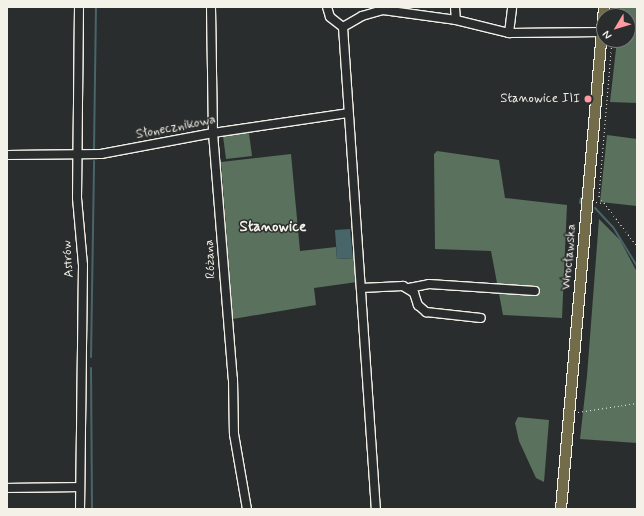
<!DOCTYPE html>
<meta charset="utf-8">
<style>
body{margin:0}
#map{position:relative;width:644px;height:516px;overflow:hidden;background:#2a2d2e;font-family:Mynerve,sans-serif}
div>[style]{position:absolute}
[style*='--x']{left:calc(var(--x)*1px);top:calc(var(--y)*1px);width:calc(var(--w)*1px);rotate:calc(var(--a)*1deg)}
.green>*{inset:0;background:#5a715d}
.water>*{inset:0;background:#48666a}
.stream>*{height:2px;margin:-1px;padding:0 1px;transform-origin:1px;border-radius:1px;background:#48666a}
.path>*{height:1px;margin-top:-0.5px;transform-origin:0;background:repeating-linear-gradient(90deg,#f4f1e8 0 1px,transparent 0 4px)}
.roads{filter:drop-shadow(1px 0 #f4f1e8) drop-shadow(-1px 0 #f4f1e8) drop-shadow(0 1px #f4f1e8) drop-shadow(0 -1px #f4f1e8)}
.minor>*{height:8px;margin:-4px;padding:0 4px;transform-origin:4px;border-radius:4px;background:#2a2d2e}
.major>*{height:10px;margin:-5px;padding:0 5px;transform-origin:5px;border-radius:5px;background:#726c4b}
.dots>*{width:11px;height:11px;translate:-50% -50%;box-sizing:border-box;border:2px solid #2a2d2e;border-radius:50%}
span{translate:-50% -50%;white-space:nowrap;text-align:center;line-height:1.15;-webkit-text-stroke:3px #2a2d2e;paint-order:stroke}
.poi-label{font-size:13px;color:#f4f1e8}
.right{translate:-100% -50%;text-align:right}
.street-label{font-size:13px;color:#f4f1e8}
.quarter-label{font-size:15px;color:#f4f1e8;font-weight:700}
.frame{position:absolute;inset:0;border:8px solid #f4f1e8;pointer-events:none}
.north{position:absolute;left:596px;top:8px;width:40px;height:40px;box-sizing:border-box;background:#2a2d2e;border:1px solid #7b7b78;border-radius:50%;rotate:232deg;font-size:11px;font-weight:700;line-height:16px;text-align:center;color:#f4f1e8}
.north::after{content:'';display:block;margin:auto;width:14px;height:18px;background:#ff9aa2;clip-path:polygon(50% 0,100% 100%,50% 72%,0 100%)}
</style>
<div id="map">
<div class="green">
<div style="clip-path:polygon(620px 7px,637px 7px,637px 103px,610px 102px,617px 40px,628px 40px,628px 16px,619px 16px)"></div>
<div style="clip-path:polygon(249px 133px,252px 156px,226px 159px,223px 136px)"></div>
<div style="clip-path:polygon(607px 135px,637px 139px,637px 206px,600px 202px)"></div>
<div style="clip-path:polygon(437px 151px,499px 160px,505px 198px,567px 205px,562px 318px,503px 315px,491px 251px,435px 249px,434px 154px)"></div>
<div style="clip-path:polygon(291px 154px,300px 251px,336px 247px,337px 259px,356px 258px,357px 282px,314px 288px,316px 305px,233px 319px,221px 162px)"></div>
<div style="clip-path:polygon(599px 219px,620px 240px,637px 272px,637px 443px,580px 439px,587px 376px)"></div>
<div style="clip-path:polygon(518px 417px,549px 420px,544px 482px,536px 478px,519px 441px,515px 423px)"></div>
</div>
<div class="water">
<div style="clip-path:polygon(350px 229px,353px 258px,337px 259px,335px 230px)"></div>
</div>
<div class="stream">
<div style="--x:94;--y:149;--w:142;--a:-89.2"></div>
<div style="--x:580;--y:203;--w:5;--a:-79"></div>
<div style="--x:595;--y:208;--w:26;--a:47"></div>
<div style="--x:613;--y:227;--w:46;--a:58.4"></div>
<div style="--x:91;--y:357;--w:196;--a:-89.1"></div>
<div style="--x:91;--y:368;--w:141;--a:89.6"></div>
</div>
<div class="path">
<div style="--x:628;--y:32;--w:9;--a:6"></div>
<div style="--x:612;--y:40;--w:157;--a:94.8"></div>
<div style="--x:599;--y:196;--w:63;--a:52.8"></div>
<div style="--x:596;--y:202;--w:7;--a:8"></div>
<div style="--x:578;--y:412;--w:60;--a:-8.7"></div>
</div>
<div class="roads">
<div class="minor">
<div style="--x:79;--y:7;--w:191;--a:90.6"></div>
<div style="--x:77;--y:198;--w:67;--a:84.9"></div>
<div style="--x:83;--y:265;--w:244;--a:90.7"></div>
<div style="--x:211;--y:7;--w:126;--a:89.1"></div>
<div style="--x:213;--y:133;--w:247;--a:85.4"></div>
<div style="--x:233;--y:379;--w:55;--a:89"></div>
<div style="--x:234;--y:434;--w:76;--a:80.2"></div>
<div style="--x:327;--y:7;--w:10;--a:73"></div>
<div style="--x:330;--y:17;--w:16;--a:38"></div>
<div style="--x:343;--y:27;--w:483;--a:86.1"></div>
<div style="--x:455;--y:7;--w:13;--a:86"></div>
<div style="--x:343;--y:27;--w:22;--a:-30"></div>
<div style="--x:362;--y:16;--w:22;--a:-16"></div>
<div style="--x:383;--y:10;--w:74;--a:7.8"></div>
<div style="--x:456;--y:20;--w:55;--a:13.8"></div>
<div style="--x:509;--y:33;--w:93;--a:-0.6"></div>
<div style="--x:509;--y:33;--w:26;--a:-83"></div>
<div style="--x:7;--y:155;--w:94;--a:-0.6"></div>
<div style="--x:101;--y:154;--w:114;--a:-10.6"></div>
<div style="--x:213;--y:133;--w:136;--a:-8.4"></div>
<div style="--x:361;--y:288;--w:42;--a:-2.7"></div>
<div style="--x:403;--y:286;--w:13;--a:32"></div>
<div style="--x:414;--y:293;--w:13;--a:72"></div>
<div style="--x:418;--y:305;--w:11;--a:41"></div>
<div style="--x:426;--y:312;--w:55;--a:6.2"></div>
<div style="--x:409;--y:288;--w:20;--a:-11"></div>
<div style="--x:429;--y:284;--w:106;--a:3.8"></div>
<div style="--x:7;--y:488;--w:73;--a:-0.8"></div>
</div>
<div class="major">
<div style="--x:561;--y:509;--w:504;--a:-85.1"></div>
</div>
</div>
<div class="dots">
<div style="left:588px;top:99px;background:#ff9aa2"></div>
</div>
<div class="poi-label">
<span class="right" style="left:580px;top:99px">Stanowice III</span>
</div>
<div class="street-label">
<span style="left:176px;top:128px;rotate:-11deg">Słonecznikowa</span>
<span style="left:570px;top:257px;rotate:-85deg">Wrocławska</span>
<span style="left:69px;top:259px;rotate:-94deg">Astrów</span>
<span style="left:211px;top:259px;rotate:-93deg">Różana</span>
</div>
<div class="quarter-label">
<span style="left:273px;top:228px">Stanowice</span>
</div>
<div class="frame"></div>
<div class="north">N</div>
</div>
